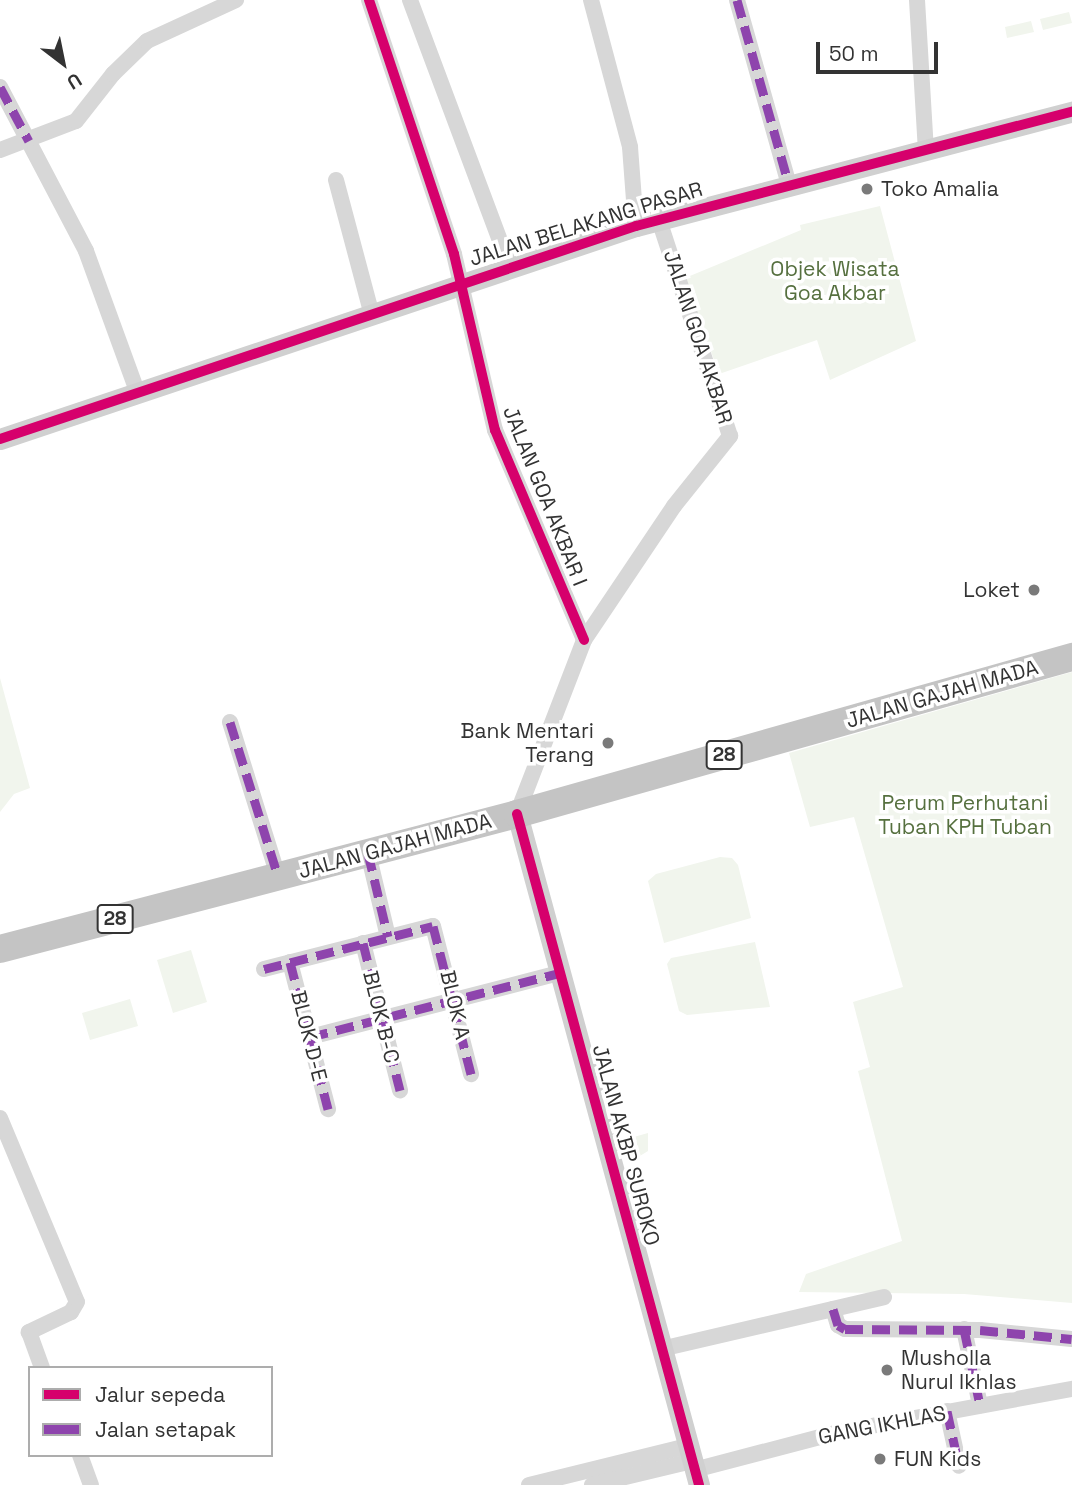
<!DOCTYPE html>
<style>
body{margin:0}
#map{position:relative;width:1072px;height:1485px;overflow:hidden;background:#fff;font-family:"Space Grotesk",sans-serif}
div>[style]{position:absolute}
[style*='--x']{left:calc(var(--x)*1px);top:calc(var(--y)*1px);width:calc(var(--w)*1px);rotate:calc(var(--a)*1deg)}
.green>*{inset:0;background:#f1f5ed}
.street>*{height:16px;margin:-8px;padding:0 8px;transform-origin:8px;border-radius:8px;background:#d7d7d7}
.secondary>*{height:21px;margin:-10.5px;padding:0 10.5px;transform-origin:10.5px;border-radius:10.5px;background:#d0d0d0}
.highway>*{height:28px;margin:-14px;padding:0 14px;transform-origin:14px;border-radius:14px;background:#c4c4c4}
.quiet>*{height:9px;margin-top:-4.5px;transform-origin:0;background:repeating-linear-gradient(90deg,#8e44ad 0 18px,transparent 0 27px)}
.cycleway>*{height:10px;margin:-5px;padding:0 5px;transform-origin:5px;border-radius:5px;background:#d6006c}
.dots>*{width:19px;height:19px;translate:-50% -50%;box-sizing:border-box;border:4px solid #fff;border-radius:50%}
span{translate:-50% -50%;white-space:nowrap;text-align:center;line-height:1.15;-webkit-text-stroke:7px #fff;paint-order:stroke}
.shield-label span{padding:2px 5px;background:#fff;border:2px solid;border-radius:5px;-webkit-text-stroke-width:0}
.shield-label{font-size:19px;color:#333;font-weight:700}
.poi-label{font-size:21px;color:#333}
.left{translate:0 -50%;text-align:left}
.right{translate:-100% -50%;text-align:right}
.street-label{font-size:21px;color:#333}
.park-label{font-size:21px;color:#56703f}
.legend{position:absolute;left:28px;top:1366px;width:245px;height:91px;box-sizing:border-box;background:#fff;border:2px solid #adadad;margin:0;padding:9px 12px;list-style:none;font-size:21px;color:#333}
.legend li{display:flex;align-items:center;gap:14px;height:35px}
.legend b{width:35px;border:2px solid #adadad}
.north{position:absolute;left:28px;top:28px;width:70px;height:70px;-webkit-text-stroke:5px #fff;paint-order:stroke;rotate:148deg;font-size:19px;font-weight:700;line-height:28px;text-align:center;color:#333}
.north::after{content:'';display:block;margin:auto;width:24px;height:32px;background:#333;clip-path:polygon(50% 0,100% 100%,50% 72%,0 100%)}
.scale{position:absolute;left:816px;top:42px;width:122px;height:32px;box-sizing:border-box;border:4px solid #333;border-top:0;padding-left:9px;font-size:21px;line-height:24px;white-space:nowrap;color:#333;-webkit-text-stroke:5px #fff;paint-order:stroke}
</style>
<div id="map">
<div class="green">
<div style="clip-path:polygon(1069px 12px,1072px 23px,1043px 30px,1040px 19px)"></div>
<div style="clip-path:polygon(1031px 21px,1034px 32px,1007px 38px,1005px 27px)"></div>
<div style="clip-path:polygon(880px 206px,916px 341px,830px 380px,817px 340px,719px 374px,685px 278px,801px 230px,800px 225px)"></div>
<div style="clip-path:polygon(1072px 672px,1072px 1303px,964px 1294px,799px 1292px,806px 1274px,902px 1241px,858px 1071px,870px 1067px,853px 1002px,903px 987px,854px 817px,810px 827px,789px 753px)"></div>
<div style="clip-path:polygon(0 678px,30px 788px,14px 794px,0 812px)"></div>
<div style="clip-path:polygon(720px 857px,732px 858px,738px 865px,751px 918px,664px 943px,648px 881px,656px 874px)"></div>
<div style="clip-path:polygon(755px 942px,770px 1007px,687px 1015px,679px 1011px,667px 964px,671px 958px)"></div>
<div style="clip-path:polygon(191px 950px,207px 1002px,173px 1013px,157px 960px)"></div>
<div style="clip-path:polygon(130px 999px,138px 1026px,90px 1040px,82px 1013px)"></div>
<div style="clip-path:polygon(648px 1133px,648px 1151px,630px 1162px,623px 1140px)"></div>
</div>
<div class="street">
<div style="--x:369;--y:0;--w:268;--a:71.5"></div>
<div style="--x:454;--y:254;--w:181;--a:76.9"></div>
<div style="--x:495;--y:430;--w:228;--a:67"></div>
<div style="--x:410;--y:0;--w:283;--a:69.5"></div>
<div style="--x:591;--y:0;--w:152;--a:75.1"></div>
<div style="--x:630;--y:147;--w:79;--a:85.7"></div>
<div style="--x:737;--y:0;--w:192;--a:74.3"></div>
<div style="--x:917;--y:0;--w:150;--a:86.6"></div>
<div style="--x:0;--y:87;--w:185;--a:62.3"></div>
<div style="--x:86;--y:251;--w:152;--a:70"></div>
<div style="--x:0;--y:150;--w:81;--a:-20.9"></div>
<div style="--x:76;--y:121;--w:60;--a:-51.8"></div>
<div style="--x:113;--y:74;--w:47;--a:-44.1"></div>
<div style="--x:147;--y:41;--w:98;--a:-24.7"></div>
<div style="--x:336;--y:180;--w:137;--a:75.1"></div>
<div style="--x:230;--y:722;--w:161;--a:72.7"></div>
<div style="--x:517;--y:814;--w:186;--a:-68.9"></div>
<div style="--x:584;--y:640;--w:161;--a:-56.1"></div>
<div style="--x:674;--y:506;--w:90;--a:-51.3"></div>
<div style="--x:730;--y:436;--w:227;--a:-108.2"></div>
<div style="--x:368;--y:853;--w:86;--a:76.6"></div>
<div style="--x:363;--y:943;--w:152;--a:75.9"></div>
<div style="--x:290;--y:962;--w:152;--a:75.5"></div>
<div style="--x:264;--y:969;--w:174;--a:-14.3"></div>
<div style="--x:433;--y:926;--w:153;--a:75.6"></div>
<div style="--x:310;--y:1037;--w:258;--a:-14.4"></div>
<div style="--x:0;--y:1118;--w:199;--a:67.3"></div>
<div style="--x:77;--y:1302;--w:12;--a:121"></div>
<div style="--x:71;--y:1312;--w:47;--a:154.5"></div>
<div style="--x:29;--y:1332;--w:38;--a:70"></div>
<div style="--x:833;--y:1309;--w:17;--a:73"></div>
<div style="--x:838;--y:1325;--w:8;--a:30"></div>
<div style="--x:845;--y:1329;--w:135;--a:0.4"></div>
<div style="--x:980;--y:1330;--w:92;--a:5.6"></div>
<div style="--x:964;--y:1329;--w:78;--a:78.1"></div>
<div style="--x:661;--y:1349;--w:229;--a:-13.1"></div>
<div style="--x:947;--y:1411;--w:56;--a:77.7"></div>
<div style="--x:80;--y:1455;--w:32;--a:70"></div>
<div style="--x:694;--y:1470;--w:150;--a:-14.7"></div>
<div style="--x:839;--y:1432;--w:237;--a:-10.5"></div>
<div style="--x:529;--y:1485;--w:164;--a:-13.8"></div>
<div style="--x:592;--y:1485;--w:103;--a:-13.5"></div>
</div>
<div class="secondary">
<div style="--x:0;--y:439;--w:671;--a:-18.52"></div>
<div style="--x:636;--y:226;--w:451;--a:-14.7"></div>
<div style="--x:517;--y:814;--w:695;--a:74.82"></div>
</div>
<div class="highway">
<div style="--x:0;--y:949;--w:534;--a:-14.63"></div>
<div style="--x:517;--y:814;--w:577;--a:-15.8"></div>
</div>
<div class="quiet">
<div style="--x:737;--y:0;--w:192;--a:74.3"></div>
<div style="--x:0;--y:87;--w:61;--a:61.8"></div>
<div style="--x:230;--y:722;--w:161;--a:72.7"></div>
<div style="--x:368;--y:853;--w:86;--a:76.6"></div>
<div style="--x:363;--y:943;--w:152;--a:75.9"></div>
<div style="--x:290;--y:962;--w:152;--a:75.5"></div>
<div style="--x:264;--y:969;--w:174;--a:-14.3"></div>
<div style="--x:433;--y:926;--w:153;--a:75.6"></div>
<div style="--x:310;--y:1037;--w:258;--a:-14.4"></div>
<div style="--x:833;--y:1309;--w:17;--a:73"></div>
<div style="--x:838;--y:1325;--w:8;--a:30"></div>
<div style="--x:845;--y:1329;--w:135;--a:0.4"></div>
<div style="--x:980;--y:1330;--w:92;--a:5.6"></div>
<div style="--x:964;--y:1329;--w:78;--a:78.1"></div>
<div style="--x:947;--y:1411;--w:56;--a:77.7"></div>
</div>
<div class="cycleway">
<div style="--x:369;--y:0;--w:268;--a:71.5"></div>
<div style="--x:454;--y:254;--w:181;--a:76.9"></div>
<div style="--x:495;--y:430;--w:228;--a:67"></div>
<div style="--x:0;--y:439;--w:671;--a:-18.52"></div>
<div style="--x:636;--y:226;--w:451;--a:-14.7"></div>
<div style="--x:517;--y:814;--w:695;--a:74.82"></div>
</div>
<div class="dots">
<div style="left:867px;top:189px;background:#7a7a7a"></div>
<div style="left:1034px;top:590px;background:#7a7a7a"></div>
<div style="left:608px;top:743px;background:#7a7a7a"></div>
<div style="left:887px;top:1370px;background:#7a7a7a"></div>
<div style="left:880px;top:1459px;background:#7a7a7a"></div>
</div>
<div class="shield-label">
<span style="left:724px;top:755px">28</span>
<span style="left:115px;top:919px">28</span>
</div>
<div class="poi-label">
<span class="left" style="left:881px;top:189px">Toko Amalia</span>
<span class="right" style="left:1020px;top:590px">Loket</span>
<span class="right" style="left:594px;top:743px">Bank Mentari<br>Terang</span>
<span class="left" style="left:901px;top:1370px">Musholla<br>Nurul Ikhlas</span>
<span class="left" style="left:894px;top:1459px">FUN Kids</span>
</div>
<div class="street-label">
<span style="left:586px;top:224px;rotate:-17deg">JALAN BELAKANG PASAR</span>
<span style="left:698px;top:337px;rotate:72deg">JALAN GOA AKBAR</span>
<span style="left:545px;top:496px;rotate:68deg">JALAN GOA AKBAR I</span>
<span style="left:942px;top:694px;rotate:-16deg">JALAN GAJAH MADA</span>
<span style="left:395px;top:846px;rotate:-15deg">JALAN GAJAH MADA</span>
<span style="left:455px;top:1005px;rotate:77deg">BLOK A</span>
<span style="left:381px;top:1017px;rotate:76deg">BLOK B-C</span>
<span style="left:309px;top:1036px;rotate:76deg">BLOK D-E</span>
<span style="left:626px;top:1145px;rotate:75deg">JALAN AKBP SUROKO</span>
<span style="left:882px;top:1425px;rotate:-11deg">GANG IKHLAS</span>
</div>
<div class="park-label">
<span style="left:835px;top:281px">Objek Wisata<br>Goa Akbar</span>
<span style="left:965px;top:815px">Perum Perhutani<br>Tuban KPH Tuban</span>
</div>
<ul class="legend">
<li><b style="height:9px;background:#d6006c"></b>Jalur sepeda</li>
<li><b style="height:9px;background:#8e44ad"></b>Jalan setapak</li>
</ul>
<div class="north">U</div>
<div class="scale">50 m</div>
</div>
